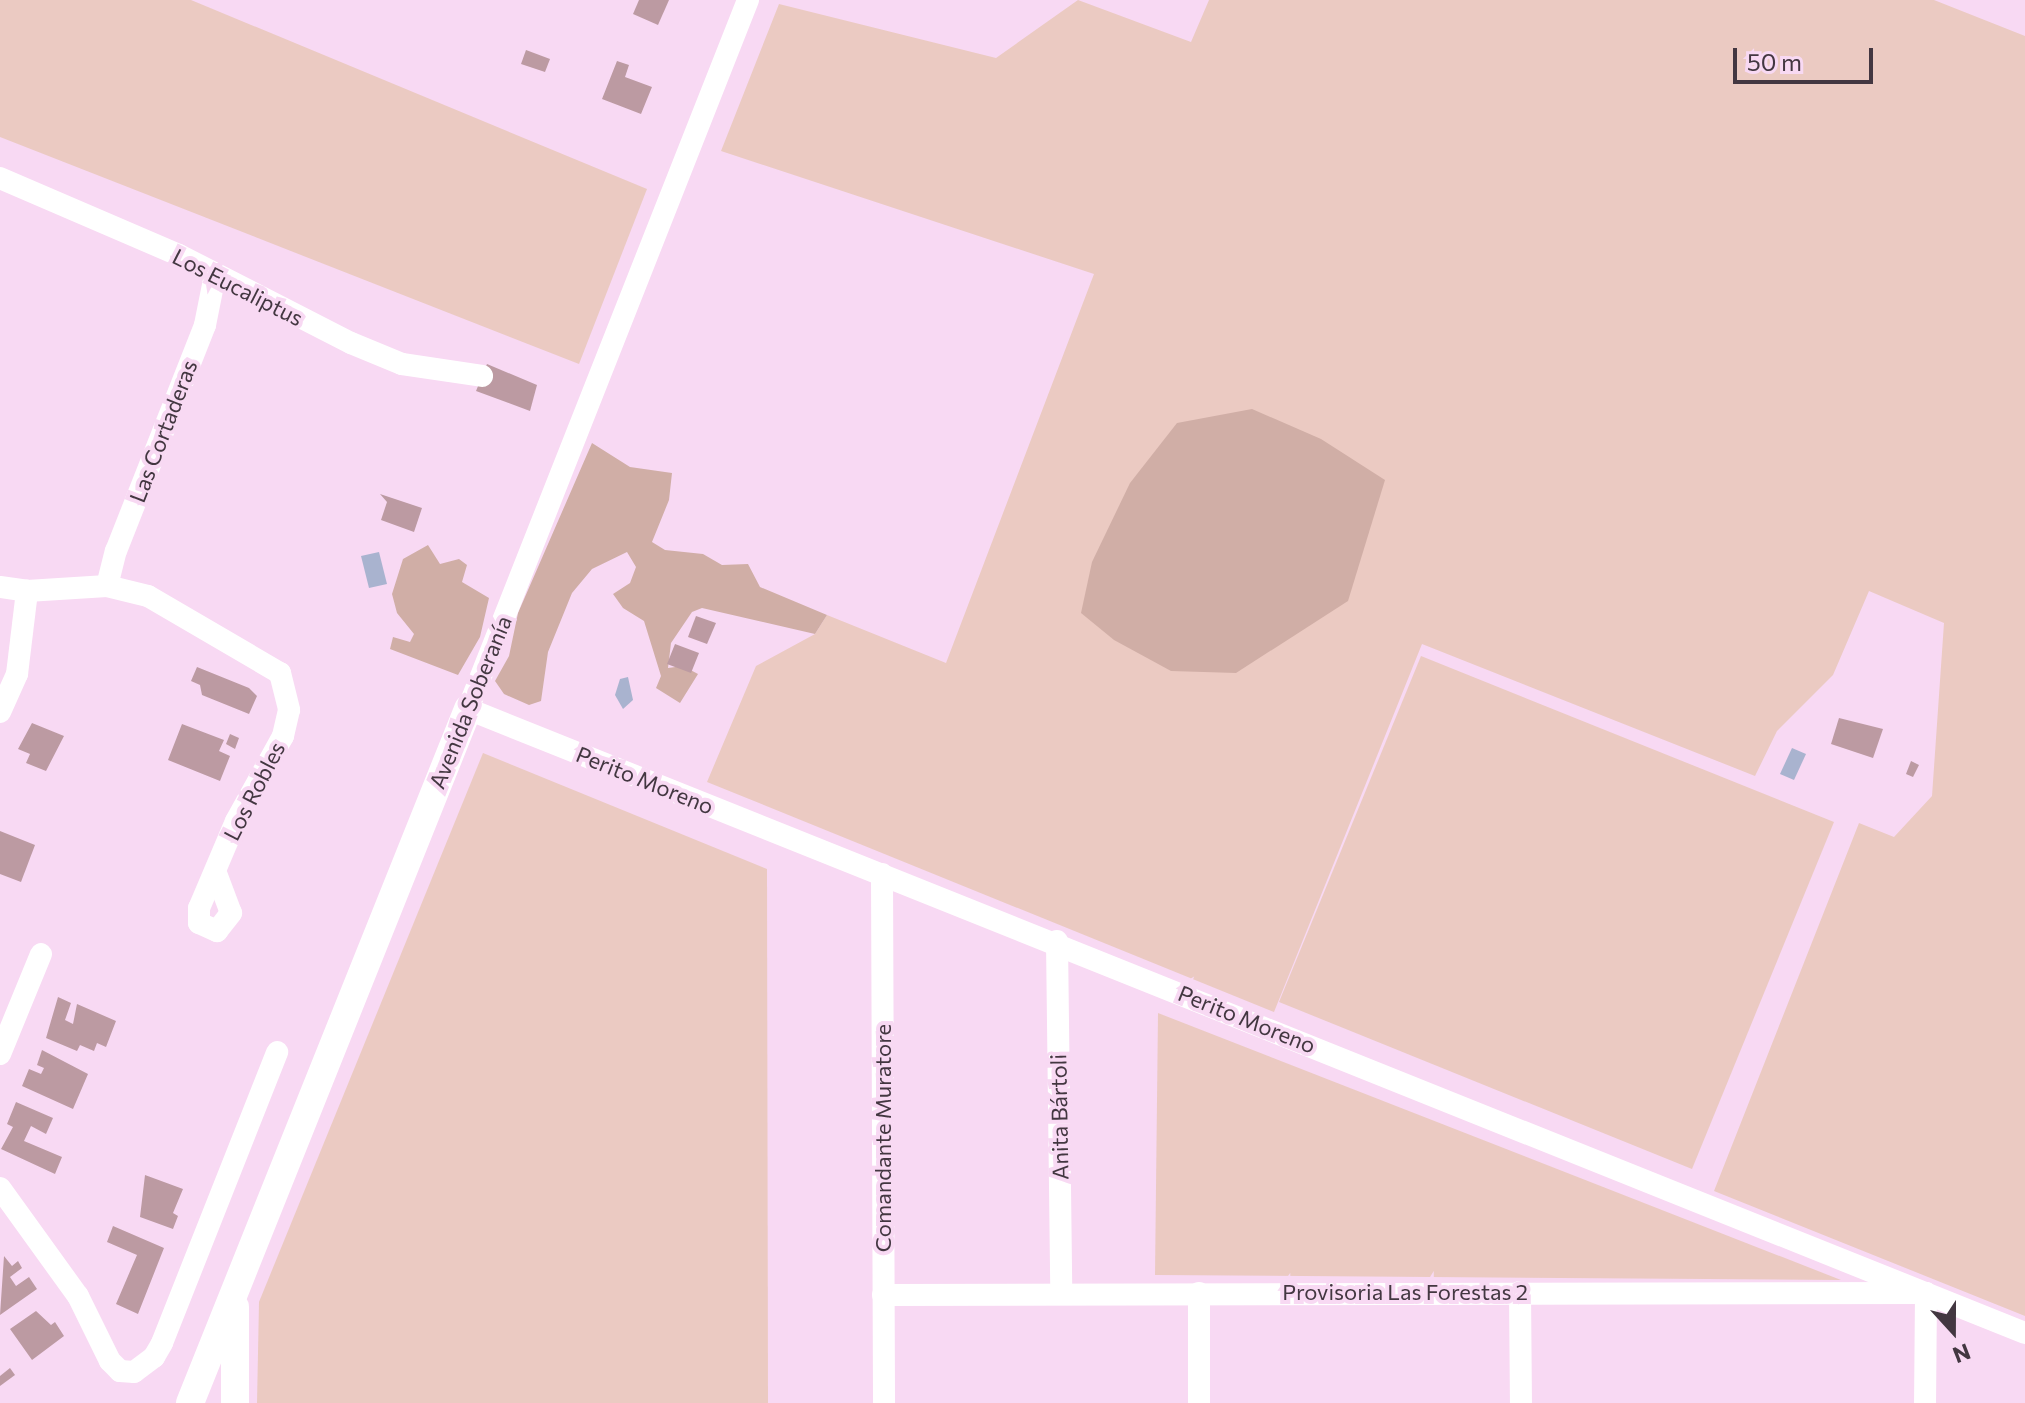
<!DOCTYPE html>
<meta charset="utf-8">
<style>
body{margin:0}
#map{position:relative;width:2025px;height:1403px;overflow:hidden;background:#f8d9f3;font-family:Commissioner,sans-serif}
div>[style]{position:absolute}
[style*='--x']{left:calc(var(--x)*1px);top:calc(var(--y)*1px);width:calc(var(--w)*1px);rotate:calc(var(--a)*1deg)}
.green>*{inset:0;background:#ebcac2}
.forest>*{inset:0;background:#d0aea6}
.water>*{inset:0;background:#a9b3cf}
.building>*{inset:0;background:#bc9aa2}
.minor>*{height:22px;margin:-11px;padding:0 11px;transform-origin:11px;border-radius:11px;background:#fff}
.tertiary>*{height:28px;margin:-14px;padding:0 14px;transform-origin:14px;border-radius:14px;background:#fff}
span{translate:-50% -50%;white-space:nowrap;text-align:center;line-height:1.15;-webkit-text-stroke:8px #f8d9f3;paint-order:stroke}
.street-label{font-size:22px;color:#433741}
.north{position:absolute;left:1913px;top:1291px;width:80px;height:80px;-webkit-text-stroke:6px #f8d9f3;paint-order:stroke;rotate:159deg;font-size:22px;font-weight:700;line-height:32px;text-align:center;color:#433741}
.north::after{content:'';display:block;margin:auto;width:28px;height:36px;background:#433741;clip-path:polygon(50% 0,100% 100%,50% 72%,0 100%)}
.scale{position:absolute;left:1733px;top:48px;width:140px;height:36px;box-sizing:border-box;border:4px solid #433741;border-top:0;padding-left:10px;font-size:24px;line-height:28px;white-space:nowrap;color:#433741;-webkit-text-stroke:6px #f8d9f3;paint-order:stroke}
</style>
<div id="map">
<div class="green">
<div style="clip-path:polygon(0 0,191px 0,647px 189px,579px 364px,0 137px)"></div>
<div style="clip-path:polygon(1078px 0,1191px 42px,1209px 0,1934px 0,2025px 36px,2025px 1316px,1714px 1191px,1859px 823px,1894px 837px,1932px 796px,1944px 623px,1869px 591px,1833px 675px,1777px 731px,1755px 776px,1422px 644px,1274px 1012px,707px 782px,756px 666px,815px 634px,827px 615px,946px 663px,1094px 274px,721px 151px,779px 4px,996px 58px)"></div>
<div style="clip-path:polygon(1421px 656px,1834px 822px,1692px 1169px,1279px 1002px)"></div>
<div style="clip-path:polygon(483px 753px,767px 869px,768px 1403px,257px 1403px,259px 1302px)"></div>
<div style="clip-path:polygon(1158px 1013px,1841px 1280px,1155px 1275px)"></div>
</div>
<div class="forest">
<div style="clip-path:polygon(1252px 409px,1321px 439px,1385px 480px,1348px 601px,1236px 673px,1171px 671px,1114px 640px,1081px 613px,1092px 562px,1130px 483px,1177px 423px)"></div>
<div style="clip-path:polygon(592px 443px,630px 467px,672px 473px,669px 500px,652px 542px,665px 550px,703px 554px,722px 565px,748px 564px,760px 587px,827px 615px,815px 634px,702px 608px,692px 612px,671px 643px,668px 668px,683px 666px,698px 674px,680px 703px,656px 688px,661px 676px,644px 621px,623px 608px,613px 594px,630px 583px,636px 567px,627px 552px,592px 569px,572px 593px,548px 652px,541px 701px,529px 705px,504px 694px,495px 681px,509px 656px,518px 613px)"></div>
<div style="clip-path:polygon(428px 545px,440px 564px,459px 559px,467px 565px,462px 582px,489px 598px,480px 637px,458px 675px,390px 649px,393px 637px,410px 642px,414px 634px,397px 613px,392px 594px,403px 559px)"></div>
</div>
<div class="water">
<div style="clip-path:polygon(379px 552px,387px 584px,369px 588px,361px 556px)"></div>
<div style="clip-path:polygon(628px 677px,633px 700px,623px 709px,615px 695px,620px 679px)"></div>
<div style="clip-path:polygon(1792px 748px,1806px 754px,1794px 780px,1780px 774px)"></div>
</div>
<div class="building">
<div style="clip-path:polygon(639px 0,669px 0,658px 25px,633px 14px)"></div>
<div style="clip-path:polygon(526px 50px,550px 59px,545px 72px,521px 64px)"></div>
<div style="clip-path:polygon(617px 61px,629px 65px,625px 77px,652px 87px,641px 114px,602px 99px)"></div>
<div style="clip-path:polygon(487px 364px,537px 385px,530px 411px,476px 391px)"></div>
<div style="clip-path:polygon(380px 494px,422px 508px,414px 532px,381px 520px,387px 502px)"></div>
<div style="clip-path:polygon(696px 616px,716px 623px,707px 644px,688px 637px)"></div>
<div style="clip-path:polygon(675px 644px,699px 653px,691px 673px,667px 664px)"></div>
<div style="clip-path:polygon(197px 667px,249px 688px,257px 696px,249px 714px,202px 695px,200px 685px,191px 681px)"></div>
<div style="clip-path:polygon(1839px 718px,1883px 729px,1873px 758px,1831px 744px)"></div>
<div style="clip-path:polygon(32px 723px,64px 736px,46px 771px,26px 763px,30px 754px,18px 749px)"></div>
<div style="clip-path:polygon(182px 724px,224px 740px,219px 751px,230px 756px,220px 781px,168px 760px)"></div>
<div style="clip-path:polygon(230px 734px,239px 738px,235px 749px,226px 744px)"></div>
<div style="clip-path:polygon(1911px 761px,1919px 765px,1913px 777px,1906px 774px)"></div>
<div style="clip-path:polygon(0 831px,35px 845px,21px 882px,0 874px)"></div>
<div style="clip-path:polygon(58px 997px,71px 1003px,65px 1020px,73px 1024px,77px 1004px,116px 1021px,106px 1047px,97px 1043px,94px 1051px,80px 1045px,77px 1051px,46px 1038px)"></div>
<div style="clip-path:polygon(42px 1050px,88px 1074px,73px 1109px,22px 1086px,29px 1069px,41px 1074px,44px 1068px,37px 1065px)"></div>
<div style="clip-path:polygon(16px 1102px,53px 1118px,46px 1134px,31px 1126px,24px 1141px,62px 1157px,55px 1174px,1px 1149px,13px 1127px,7px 1124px)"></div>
<div style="clip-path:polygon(145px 1175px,183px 1189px,173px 1213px,178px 1216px,173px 1229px,140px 1217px)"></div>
<div style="clip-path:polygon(113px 1226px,164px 1248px,138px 1314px,116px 1304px,137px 1255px,107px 1242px)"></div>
<div style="clip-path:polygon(4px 1256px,12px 1266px,18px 1261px,22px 1268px,10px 1277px,16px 1286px,29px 1277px,37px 1289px,0 1315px)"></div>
<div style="clip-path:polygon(36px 1311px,51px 1325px,55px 1322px,64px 1336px,32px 1360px,10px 1329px)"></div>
<div style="clip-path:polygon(10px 1368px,15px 1375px,0 1386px,0 1376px)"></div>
</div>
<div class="minor">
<div style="--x:748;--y:0;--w:762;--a:111.55"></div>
<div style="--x:468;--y:709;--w:1677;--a:21.84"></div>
<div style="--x:0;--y:178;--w:195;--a:23.3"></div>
<div style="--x:179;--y:255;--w:193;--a:27.1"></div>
<div style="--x:351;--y:343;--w:55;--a:22.4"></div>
<div style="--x:402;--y:364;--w:81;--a:8.5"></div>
<div style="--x:107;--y:586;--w:36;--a:-76"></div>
<div style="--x:116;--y:551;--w:243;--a:-68.5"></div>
<div style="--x:205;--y:325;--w:51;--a:-78.7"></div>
<div style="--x:0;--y:587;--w:27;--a:8"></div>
<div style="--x:27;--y:591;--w:80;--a:-3.6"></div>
<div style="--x:107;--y:586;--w:42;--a:13.7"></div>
<div style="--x:148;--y:596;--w:153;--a:30.3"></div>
<div style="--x:280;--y:673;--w:38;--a:76"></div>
<div style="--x:289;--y:710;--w:27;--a:103"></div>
<div style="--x:283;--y:736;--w:97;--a:118.9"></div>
<div style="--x:236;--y:821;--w:95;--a:113"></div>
<div style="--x:199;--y:908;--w:15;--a:90"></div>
<div style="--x:199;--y:923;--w:20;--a:24"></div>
<div style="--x:217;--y:931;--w:23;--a:-52"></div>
<div style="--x:231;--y:913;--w:43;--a:-110.6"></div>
<div style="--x:0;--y:712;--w:42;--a:-65.9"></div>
<div style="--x:17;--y:674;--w:84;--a:-83.1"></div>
<div style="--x:882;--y:874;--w:529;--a:89.78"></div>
<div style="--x:1057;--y:941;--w:352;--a:89.3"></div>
<div style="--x:0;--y:1054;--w:108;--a:-67.7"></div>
<div style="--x:0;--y:1188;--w:133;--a:54.2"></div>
<div style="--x:78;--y:1296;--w:72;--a:63.8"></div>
<div style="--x:110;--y:1361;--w:14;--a:45"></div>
<div style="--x:120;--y:1371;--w:14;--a:4"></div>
<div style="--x:134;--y:1372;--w:25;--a:-37"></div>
<div style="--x:154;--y:1357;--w:16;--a:-60"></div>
<div style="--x:162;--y:1343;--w:313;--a:-68.4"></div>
<div style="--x:1520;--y:1292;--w:111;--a:89.5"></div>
<div style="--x:883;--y:1295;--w:1043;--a:-0.11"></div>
<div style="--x:1926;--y:1293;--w:110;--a:90.5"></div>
<div style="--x:1199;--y:1403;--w:110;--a:-90"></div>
</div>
<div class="tertiary">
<div style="--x:235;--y:1307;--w:96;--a:90"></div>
<div style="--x:190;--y:1403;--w:748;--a:-68.17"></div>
</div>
<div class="street-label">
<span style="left:238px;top:287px;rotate:27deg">Los Eucaliptus</span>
<span style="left:163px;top:431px;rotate:-69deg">Las Cortaderas</span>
<span style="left:470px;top:702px;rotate:-68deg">Avenida Soberanía</span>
<span style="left:645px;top:780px;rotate:22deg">Perito Moreno</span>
<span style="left:254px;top:791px;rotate:-63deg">Los Robles</span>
<span style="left:1247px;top:1019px;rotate:22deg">Perito Moreno</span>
<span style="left:1059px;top:1117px;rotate:-91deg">Anita Bártoli</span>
<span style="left:883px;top:1138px;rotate:-90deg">Comandante Muratore</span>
<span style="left:1405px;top:1292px">Provisoria Las Forestas 2</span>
</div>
<div class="north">N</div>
<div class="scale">50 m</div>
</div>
